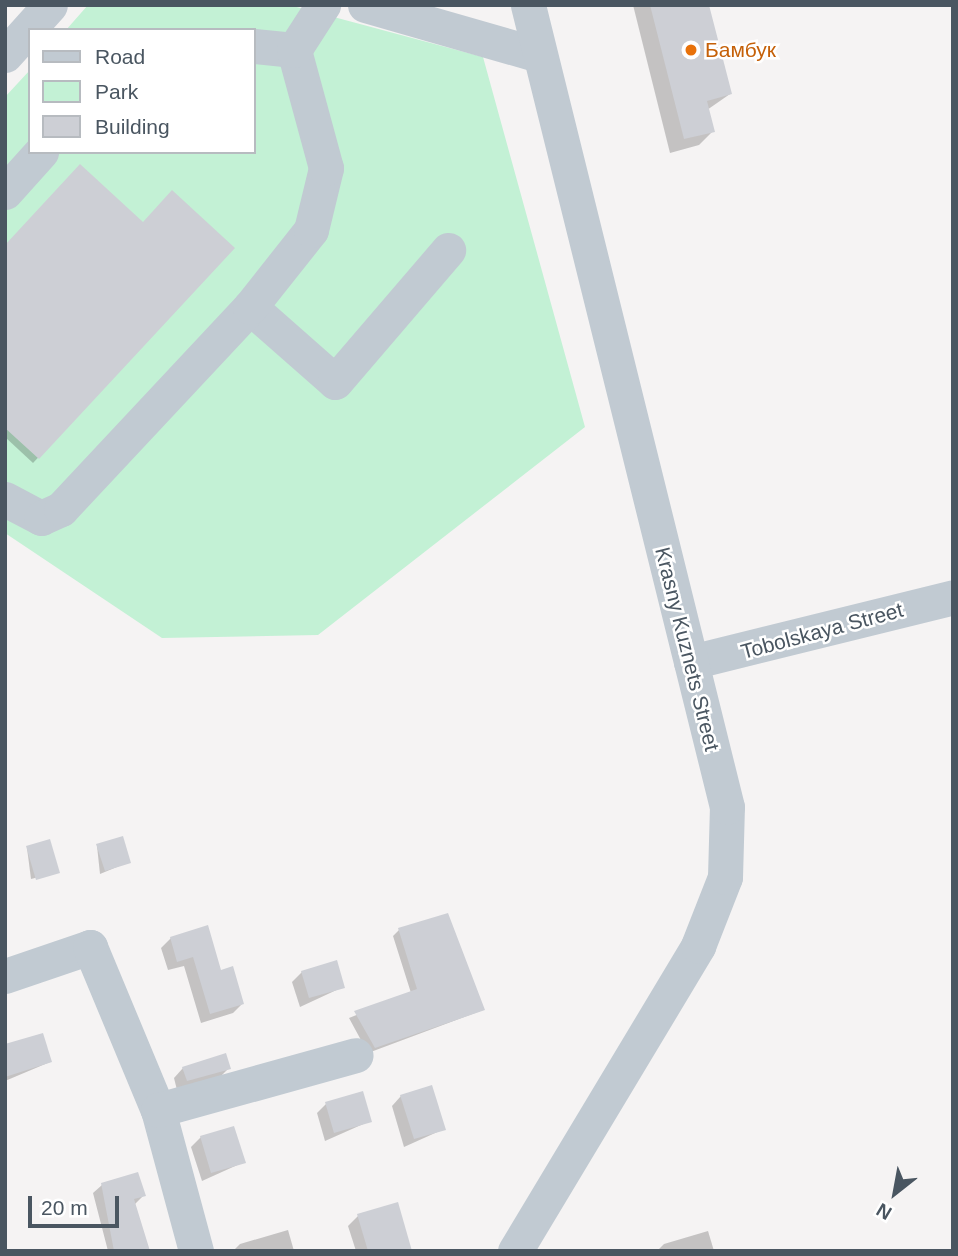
<!DOCTYPE html>
<meta charset="utf-8">
<style>
body{margin:0}
#map{position:relative;width:958px;height:1256px;overflow:hidden;background:#f5f3f3;font-family:Helvetica,sans-serif}
div>[style]{position:absolute}
[style*='--x']{left:calc(var(--x)*1px);top:calc(var(--y)*1px);width:calc(var(--w)*1px);rotate:calc(var(--a)*1deg)}
.green>*{inset:0;background:#c3f1d5}
.shadow>*{inset:0;background:#0003}
.building>*{inset:0;background:#cdcfd5}
.minor>*{height:35px;margin:-17.5px;padding:0 17.5px;transform-origin:17.5px;border-radius:17.5px;background:#c1cad2}
.dots>*{width:19px;height:19px;translate:-50% -50%;box-sizing:border-box;border:4px solid #fff;border-radius:50%}
span{translate:-50% -50%;white-space:nowrap;text-align:center;line-height:1.15;-webkit-text-stroke:5px #fff;paint-order:stroke}
.food-label{font-size:21px;color:#c56008}
.left{translate:0 -50%;text-align:left}
.street-label{font-size:21px;color:#4a5661}
.frame{position:absolute;inset:0;border:7px solid #4a5661;pointer-events:none}
.legend{position:absolute;left:28px;top:28px;width:228px;height:126px;box-sizing:border-box;background:#fff;border:2px solid #b7bbc0;margin:0;padding:9px 12px;list-style:none;font-size:21px;color:#4a5661}
.legend li{display:flex;align-items:center;gap:14px;height:35px}
.legend b{width:35px;border:2px solid #b7bbc0}
.north{position:absolute;left:860px;top:1158px;width:70px;height:70px;-webkit-text-stroke:5px #fff;paint-order:stroke;rotate:211deg;font-size:19px;font-weight:700;line-height:28px;text-align:center;color:#4a5661}
.north::after{content:'';display:block;margin:auto;width:24px;height:32px;background:#4a5661;clip-path:polygon(50% 0,100% 100%,50% 72%,0 100%)}
.scale{position:absolute;left:28px;top:1196px;width:91px;height:32px;box-sizing:border-box;border:4px solid #4a5661;border-top:0;padding-left:9px;font-size:21px;line-height:24px;white-space:nowrap;color:#4a5661;-webkit-text-stroke:5px #fff;paint-order:stroke}
</style>
<div id="map">
<div class="green">
<div style="clip-path:polygon(88px 5px,289px 5px,483px 57px,585px 427px,318px 635px,162px 638px,5px 533px,5px 97px,30px 70px,30px 152px,254px 152px,254px 30px,66px 30px)"></div>
</div>
<div class="shadow">
<div style="clip-path:polygon(633px 5px,707px 5px,730px 94px,707px 110px,713px 131px,699px 145px,670px 153px)"></div>
<div style="clip-path:polygon(143px 225px,233px 249px,33px 463px,5px 437px,5px 247px)"></div>
<div style="clip-path:polygon(97px 846px,129px 862px,100px 874px)"></div>
<div style="clip-path:polygon(27px 848px,58px 872px,31px 879px)"></div>
<div style="clip-path:polygon(399px 930px,483px 1010px,368px 1053px,349px 1018px,411px 993px,393px 936px)"></div>
<div style="clip-path:polygon(171px 938px,220px 972px,242px 1004px,233px 1013px,201px 1023px,184px 966px,168px 970px,161px 948px)"></div>
<div style="clip-path:polygon(302px 972px,343px 987px,300px 1007px,292px 982px)"></div>
<div style="clip-path:polygon(5px 1045px,50px 1062px,5px 1081px)"></div>
<div style="clip-path:polygon(183px 1068px,229px 1068px,219px 1078px,177px 1090px,174px 1078px)"></div>
<div style="clip-path:polygon(401px 1096px,444px 1129px,404px 1147px,392px 1106px)"></div>
<div style="clip-path:polygon(326px 1104px,370px 1121px,325px 1141px,317px 1113px)"></div>
<div style="clip-path:polygon(201px 1137px,244px 1162px,202px 1181px,191px 1147px)"></div>
<div style="clip-path:polygon(102px 1185px,144px 1195px,135px 1204px,148px 1251px,108px 1251px,93px 1193px)"></div>
<div style="clip-path:polygon(358px 1216px,411px 1251px,356px 1251px,348px 1226px)"></div>
<div style="clip-path:polygon(288px 1230px,294px 1251px,233px 1251px,240px 1244px)"></div>
<div style="clip-path:polygon(708px 1231px,714px 1251px,657px 1251px,664px 1244px)"></div>
</div>
<div class="building">
<div style="clip-path:polygon(650px 5px,709px 5px,732px 94px,707px 101px,715px 132px,684px 139px)"></div>
<div style="clip-path:polygon(80px 164px,143px 222px,172px 190px,235px 248px,39px 459px,5px 428px,5px 245px)"></div>
<div style="clip-path:polygon(123px 836px,131px 863px,105px 871px,96px 844px)"></div>
<div style="clip-path:polygon(50px 839px,60px 873px,36px 880px,26px 846px)"></div>
<div style="clip-path:polygon(448px 913px,485px 1010px,375px 1048px,354px 1011px,417px 989px,398px 928px)"></div>
<div style="clip-path:polygon(208px 925px,221px 970px,233px 966px,244px 1004px,210px 1014px,193px 957px,177px 962px,170px 937px)"></div>
<div style="clip-path:polygon(337px 960px,345px 988px,309px 998px,301px 971px)"></div>
<div style="clip-path:polygon(43px 1033px,52px 1062px,5px 1077px,5px 1044px)"></div>
<div style="clip-path:polygon(226px 1053px,231px 1069px,187px 1081px,182px 1067px)"></div>
<div style="clip-path:polygon(432px 1085px,446px 1130px,414px 1139px,400px 1095px)"></div>
<div style="clip-path:polygon(363px 1091px,372px 1122px,334px 1133px,325px 1102px)"></div>
<div style="clip-path:polygon(234px 1126px,246px 1163px,211px 1173px,200px 1136px)"></div>
<div style="clip-path:polygon(138px 1172px,146px 1196px,134px 1199px,150px 1251px,114px 1251px,101px 1183px)"></div>
<div style="clip-path:polygon(398px 1202px,412px 1251px,368px 1251px,357px 1214px)"></div>
</div>
<div class="minor">
<div style="--x:365;--y:5;--w:181;--a:16"></div>
<div style="--x:254;--y:46;--w:40;--a:5.7"></div>
<div style="--x:5;--y:55;--w:67;--a:-48"></div>
<div style="--x:5;--y:192;--w:54;--a:-48"></div>
<div style="--x:250;--y:307;--w:113;--a:41.4"></div>
<div style="--x:335;--y:382;--w:174;--a:-49.4"></div>
<div style="--x:5;--y:499;--w:41;--a:27.8"></div>
<div style="--x:41;--y:518;--w:22;--a:-24"></div>
<div style="--x:61;--y:509;--w:277;--a:-46.9"></div>
<div style="--x:250;--y:307;--w:98;--a:-51.6"></div>
<div style="--x:311;--y:230;--w:64;--a:-76.4"></div>
<div style="--x:326;--y:168;--w:122;--a:-105.2"></div>
<div style="--x:294;--y:50;--w:54;--a:-57.2"></div>
<div style="--x:691;--y:662;--w:270;--a:-13.9"></div>
<div style="--x:5;--y:976;--w:90;--a:-18.8"></div>
<div style="--x:90;--y:947;--w:177;--a:67.4"></div>
<div style="--x:158;--y:1110;--w:146;--a:74.9"></div>
<div style="--x:158;--y:1110;--w:205;--a:-15.5"></div>
<div style="--x:515;--y:1251;--w:356;--a:-59"></div>
<div style="--x:698;--y:946;--w:74;--a:-68.6"></div>
<div style="--x:725;--y:877;--w:70;--a:-88.4"></div>
<div style="--x:727;--y:807;--w:826;--a:-103.94"></div>
</div>
<div class="dots">
<div style="left:691px;top:50px;background:#e8710a"></div>
</div>
<div class="food-label">
<span class="left" style="left:705px;top:50px">Бамбук</span>
</div>
<div class="street-label">
<span style="left:822px;top:631px;rotate:-15deg">Tobolskaya Street</span>
<span style="left:687px;top:649px;rotate:76deg">Krasny Kuznets Street</span>
</div>
<div class="frame"></div>
<ul class="legend">
<li><b style="height:9px;background:#c1cad2"></b>Road</li>
<li><b style="height:19px;background:#c3f1d5"></b>Park</li>
<li><b style="height:19px;background:#cdcfd5"></b>Building</li>
</ul>
<div class="north">N</div>
<div class="scale">20 m</div>
</div>
